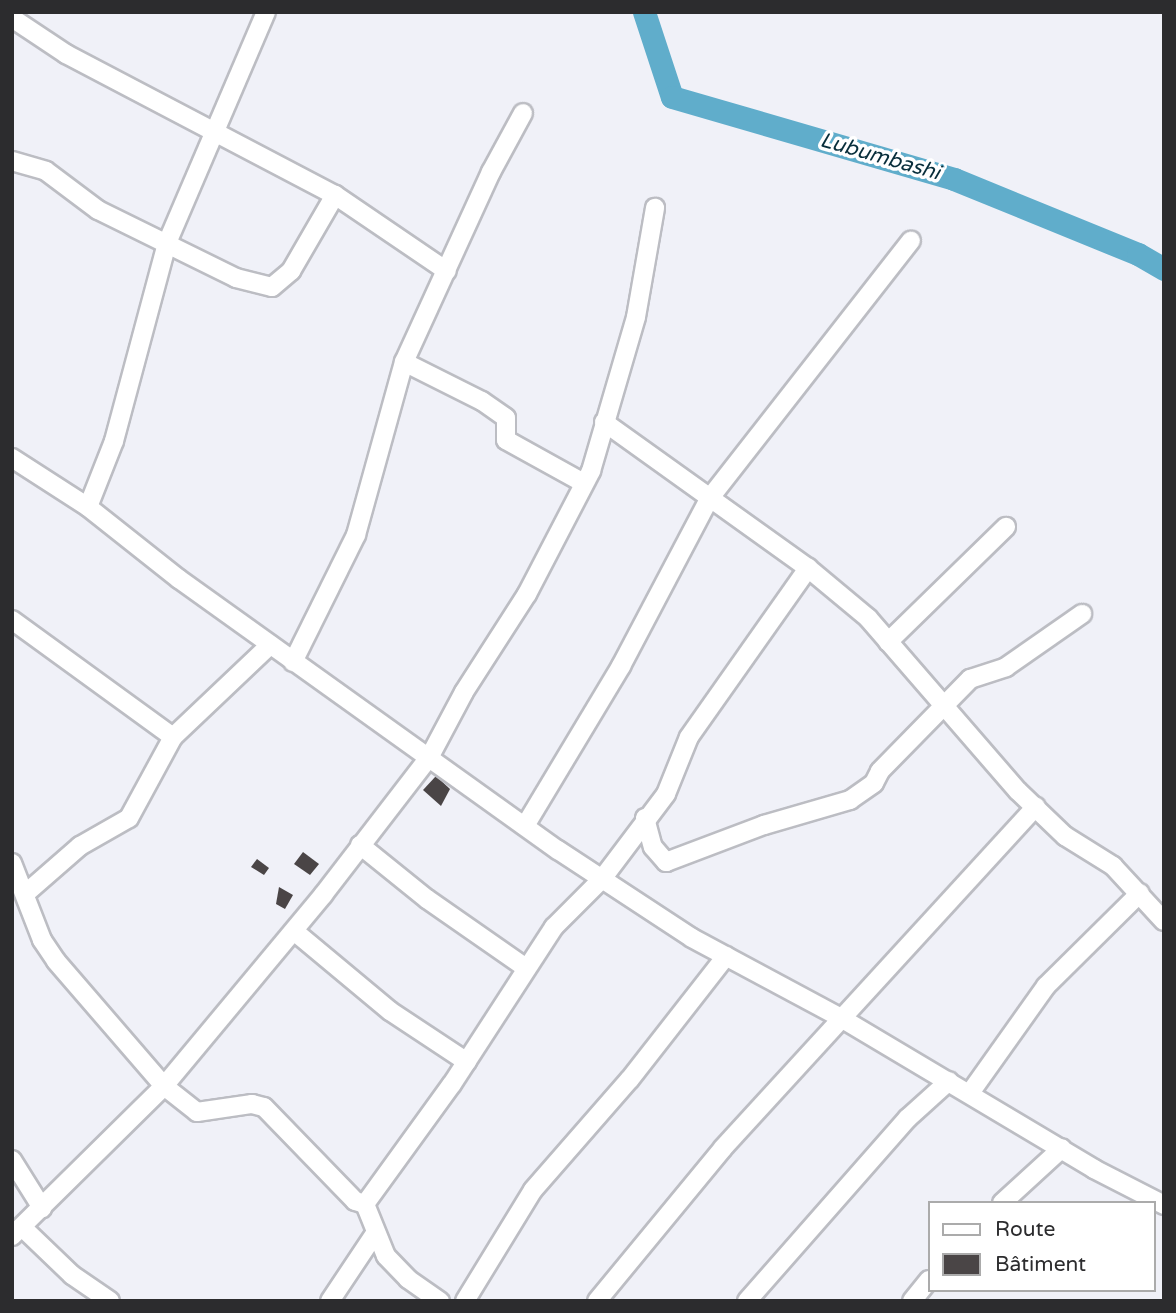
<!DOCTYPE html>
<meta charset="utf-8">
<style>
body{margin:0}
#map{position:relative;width:1176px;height:1313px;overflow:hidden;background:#f0f1f8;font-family:"Varela Round",sans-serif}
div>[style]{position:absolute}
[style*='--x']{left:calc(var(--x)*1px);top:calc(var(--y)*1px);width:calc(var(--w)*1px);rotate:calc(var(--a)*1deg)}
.river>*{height:23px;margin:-11.5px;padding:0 11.5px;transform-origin:11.5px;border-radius:11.5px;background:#60adcb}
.building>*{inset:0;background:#4a4546}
.roads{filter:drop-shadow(2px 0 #bcbdc3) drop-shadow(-2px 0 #bcbdc3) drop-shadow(0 2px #bcbdc3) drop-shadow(0 -2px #bcbdc3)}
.minor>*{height:18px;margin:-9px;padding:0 9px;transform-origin:9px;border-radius:9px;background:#fff}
span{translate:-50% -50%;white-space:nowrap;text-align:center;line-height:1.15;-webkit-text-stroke:7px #fff;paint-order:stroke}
.water-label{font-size:21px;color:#082e3b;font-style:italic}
.frame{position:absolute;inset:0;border:14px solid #2c2c2e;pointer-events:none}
.legend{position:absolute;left:928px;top:1201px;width:228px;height:91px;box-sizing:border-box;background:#fff;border:2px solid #ababab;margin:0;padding:9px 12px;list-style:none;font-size:21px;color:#2c2c2e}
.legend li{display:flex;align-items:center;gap:14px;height:35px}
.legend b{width:35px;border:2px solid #ababab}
</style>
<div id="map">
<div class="river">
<div style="--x:644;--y:12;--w:89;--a:71.8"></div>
<div style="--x:672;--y:97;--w:294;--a:16.2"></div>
<div style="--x:954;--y:179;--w:199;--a:22.2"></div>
<div style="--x:1138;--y:254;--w:30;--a:30"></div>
</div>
<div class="building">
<div style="clip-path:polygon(436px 776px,450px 789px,441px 806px,423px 790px)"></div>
<div style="clip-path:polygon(303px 852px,319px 864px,310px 875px,294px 864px)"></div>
<div style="clip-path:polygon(257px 859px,269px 868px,264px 875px,251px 867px)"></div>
<div style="clip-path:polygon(279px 887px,293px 895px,285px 909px,276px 904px)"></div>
</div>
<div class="roads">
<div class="minor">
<div style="--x:12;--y:18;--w:65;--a:33.7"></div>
<div style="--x:66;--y:54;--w:304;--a:27.7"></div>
<div style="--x:335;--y:195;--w:135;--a:34.2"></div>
<div style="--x:12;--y:161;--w:35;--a:16"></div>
<div style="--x:46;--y:171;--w:65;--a:36.9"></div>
<div style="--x:98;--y:210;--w:154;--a:26.2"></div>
<div style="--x:236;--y:278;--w:37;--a:14"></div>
<div style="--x:272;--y:287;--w:25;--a:-40"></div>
<div style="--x:291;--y:271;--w:88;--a:-59.9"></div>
<div style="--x:404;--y:362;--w:87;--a:26.6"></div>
<div style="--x:482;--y:401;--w:29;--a:35"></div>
<div style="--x:506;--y:418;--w:22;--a:90"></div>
<div style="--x:506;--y:440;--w:89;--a:28.9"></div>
<div style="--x:604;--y:422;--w:251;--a:35.6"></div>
<div style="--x:808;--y:568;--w:78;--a:39.8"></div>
<div style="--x:868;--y:618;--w:229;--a:49.1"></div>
<div style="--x:1018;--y:791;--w:65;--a:43.8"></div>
<div style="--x:1065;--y:836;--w:57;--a:32"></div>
<div style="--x:1113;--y:866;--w:75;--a:47.2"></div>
<div style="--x:12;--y:458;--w:90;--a:32.8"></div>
<div style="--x:88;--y:507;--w:116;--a:38.4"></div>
<div style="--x:179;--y:579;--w:466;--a:35.6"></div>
<div style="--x:558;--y:850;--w:160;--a:33.3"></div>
<div style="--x:692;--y:938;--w:169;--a:28.2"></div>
<div style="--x:841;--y:1018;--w:295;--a:30.8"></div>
<div style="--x:1094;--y:1169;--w:79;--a:27.2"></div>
<div style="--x:88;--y:507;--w:71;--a:-68.5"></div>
<div style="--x:114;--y:441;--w:205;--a:-75"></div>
<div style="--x:167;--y:243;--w:251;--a:-66.8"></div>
<div style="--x:12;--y:620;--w:199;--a:36"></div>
<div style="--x:173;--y:737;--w:134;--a:-43.5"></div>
<div style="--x:888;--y:642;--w:165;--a:-44.3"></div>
<div style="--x:293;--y:662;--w:142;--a:-63.6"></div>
<div style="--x:356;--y:535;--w:180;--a:-74.5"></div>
<div style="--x:404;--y:362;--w:209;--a:-65.4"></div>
<div style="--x:491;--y:172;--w:67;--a:-61.5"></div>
<div style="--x:645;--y:818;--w:30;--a:75"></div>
<div style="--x:653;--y:847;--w:20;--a:49"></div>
<div style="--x:666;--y:862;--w:105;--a:-20.7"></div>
<div style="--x:764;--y:825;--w:90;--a:-16.2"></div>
<div style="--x:850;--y:800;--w:29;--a:-35"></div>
<div style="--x:874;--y:783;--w:13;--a:-63"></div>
<div style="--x:880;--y:771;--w:129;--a:-45.6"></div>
<div style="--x:970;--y:679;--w:38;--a:-18"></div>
<div style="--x:1006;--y:667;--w:93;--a:-34.9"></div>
<div style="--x:525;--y:826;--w:187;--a:-59"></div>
<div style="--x:621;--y:666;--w:189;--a:-62.2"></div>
<div style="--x:709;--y:499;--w:328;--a:-52"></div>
<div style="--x:360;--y:845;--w:86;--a:38.9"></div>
<div style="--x:427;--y:899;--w:121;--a:34.9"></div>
<div style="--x:12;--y:863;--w:83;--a:68.7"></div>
<div style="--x:42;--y:940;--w:25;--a:56"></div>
<div style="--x:56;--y:961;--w:165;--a:49.2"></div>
<div style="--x:164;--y:1086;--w:42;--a:38.2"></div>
<div style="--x:197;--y:1112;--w:56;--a:-8.3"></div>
<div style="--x:252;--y:1104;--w:12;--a:14"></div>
<div style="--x:264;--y:1107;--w:131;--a:45.9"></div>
<div style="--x:355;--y:1201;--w:10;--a:17"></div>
<div style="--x:25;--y:894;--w:73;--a:-41.1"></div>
<div style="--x:80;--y:846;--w:56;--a:-29.7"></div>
<div style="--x:129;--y:818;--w:92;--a:-61.5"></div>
<div style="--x:294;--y:931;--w:125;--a:39.8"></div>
<div style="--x:390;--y:1011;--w:92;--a:33.5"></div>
<div style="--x:970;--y:1093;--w:131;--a:-54.6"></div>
<div style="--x:1046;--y:986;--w:132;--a:-44.7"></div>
<div style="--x:12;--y:1160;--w:57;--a:58"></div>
<div style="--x:1002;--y:1203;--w:81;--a:-42.5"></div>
<div style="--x:365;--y:1204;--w:148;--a:-54.1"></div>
<div style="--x:452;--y:1084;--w:187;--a:-57"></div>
<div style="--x:554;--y:927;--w:68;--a:-45"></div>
<div style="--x:602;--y:879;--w:106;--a:-53"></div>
<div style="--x:666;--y:794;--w:61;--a:-68"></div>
<div style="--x:689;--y:737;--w:207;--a:-54.8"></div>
<div style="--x:365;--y:1204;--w:56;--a:68"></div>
<div style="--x:386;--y:1256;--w:32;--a:46"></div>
<div style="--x:408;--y:1279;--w:39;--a:35"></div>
<div style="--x:22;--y:1227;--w:69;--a:43.8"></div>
<div style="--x:72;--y:1275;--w:46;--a:34.4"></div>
<div style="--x:12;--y:1236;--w:214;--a:-44.6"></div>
<div style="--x:164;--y:1086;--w:249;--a:-50.2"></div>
<div style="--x:323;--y:895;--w:175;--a:-52.4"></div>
<div style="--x:430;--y:756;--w:72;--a:-62"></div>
<div style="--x:464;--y:692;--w:117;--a:-57.3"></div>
<div style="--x:527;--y:594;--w:139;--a:-62.5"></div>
<div style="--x:591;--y:471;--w:160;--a:-73.7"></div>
<div style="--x:636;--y:317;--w:111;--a:-80.1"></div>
<div style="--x:330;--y:1301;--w:79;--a:-56.3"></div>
<div style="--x:465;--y:1301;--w:130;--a:-58.5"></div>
<div style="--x:533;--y:1190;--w:147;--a:-48.9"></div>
<div style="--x:630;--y:1079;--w:156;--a:-52"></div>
<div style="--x:597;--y:1301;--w:198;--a:-50.5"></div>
<div style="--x:723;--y:1148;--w:463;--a:-47.5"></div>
<div style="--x:747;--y:1301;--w:244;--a:-48.7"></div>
<div style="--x:908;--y:1118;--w:55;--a:-42.1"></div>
<div style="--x:912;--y:1301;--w:27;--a:-51"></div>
</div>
</div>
<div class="water-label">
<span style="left:880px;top:157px;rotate:16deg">Lubumbashi</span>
</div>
<div class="frame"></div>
<ul class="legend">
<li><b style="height:9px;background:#fff"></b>Route</li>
<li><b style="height:19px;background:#4a4546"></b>Bâtiment</li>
</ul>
</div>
